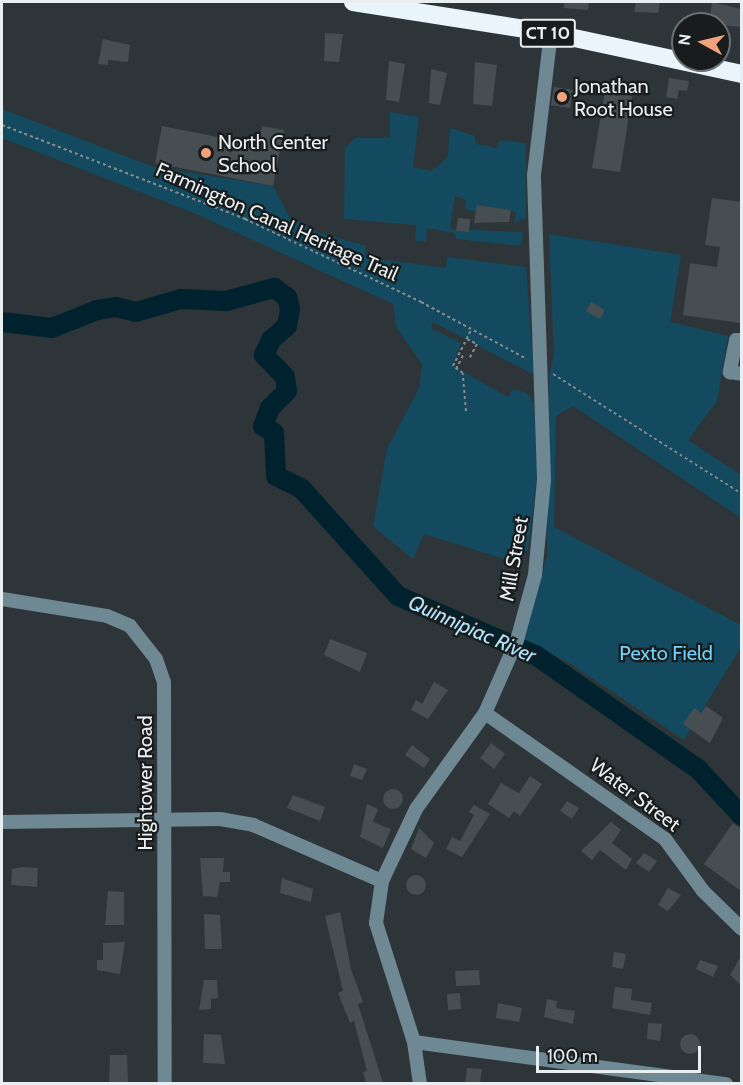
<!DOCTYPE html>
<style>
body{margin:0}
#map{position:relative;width:743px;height:1085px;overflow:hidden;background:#2e3538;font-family:Cabin,sans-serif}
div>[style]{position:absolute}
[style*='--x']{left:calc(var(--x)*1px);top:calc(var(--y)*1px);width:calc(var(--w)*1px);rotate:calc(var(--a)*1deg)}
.green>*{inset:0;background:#134a5f}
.river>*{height:20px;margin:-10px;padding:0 10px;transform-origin:10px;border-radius:10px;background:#00222f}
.building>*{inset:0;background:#474e52}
.round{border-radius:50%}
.path>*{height:2px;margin-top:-1px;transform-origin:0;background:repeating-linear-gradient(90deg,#848a8d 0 3px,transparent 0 6px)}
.minor>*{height:14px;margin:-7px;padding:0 7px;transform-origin:7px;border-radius:7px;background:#6e8894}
.highway>*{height:18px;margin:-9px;padding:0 9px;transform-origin:9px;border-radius:9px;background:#e9f5fb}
.dots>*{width:16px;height:16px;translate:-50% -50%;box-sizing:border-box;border:3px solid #191c1d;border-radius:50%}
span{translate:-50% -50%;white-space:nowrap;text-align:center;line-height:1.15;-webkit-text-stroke:4.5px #191c1d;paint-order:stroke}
.shield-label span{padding:2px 4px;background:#191c1d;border:2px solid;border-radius:4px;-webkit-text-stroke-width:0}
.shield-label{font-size:18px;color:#e9eef0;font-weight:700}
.poi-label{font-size:20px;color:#e9eef0}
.left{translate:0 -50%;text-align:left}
.street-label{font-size:20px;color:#e9eef0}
.park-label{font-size:20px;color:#73d2fa}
.water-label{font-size:21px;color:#afe4fc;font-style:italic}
.frame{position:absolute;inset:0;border:3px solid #e9eef0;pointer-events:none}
.north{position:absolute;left:671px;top:12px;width:60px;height:60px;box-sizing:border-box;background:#191c1d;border:2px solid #6c7071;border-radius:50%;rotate:278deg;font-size:16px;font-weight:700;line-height:24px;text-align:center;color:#e9eef0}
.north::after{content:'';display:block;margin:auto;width:21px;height:27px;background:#f0a27a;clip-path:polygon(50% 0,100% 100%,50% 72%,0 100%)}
.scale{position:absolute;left:536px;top:1046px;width:165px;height:27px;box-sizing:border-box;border:3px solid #e9eef0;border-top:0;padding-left:8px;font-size:18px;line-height:21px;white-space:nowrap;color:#e9eef0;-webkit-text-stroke:4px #191c1d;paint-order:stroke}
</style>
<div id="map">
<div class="green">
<div style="clip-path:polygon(2px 109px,154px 167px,273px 186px,293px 224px,299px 221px,317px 232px,366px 246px,365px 255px,370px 258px,446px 268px,447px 257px,526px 267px,534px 375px,433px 322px,431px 328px,461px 343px,453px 366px,508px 397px,513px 389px,527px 393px,534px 403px,537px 475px,528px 550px,511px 561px,424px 534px,413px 559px,373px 526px,387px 449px,419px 388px,422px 364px,396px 327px,393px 304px,196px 214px,2px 138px)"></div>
<div style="clip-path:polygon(390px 112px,419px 117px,413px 167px,431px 171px,442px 163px,448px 155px,450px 128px,475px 136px,476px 144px,498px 148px,499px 140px,526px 143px,526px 218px,514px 223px,516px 213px,511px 210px,477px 205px,476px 212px,465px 209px,466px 200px,455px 196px,450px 229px,523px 232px,521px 246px,456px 239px,454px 233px,427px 228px,426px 242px,415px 241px,416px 225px,344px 219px,345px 148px,355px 138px,390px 138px)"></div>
<div style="clip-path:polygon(549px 234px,681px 255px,670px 322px,728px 336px,717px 401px,688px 440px,741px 475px,741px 518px,573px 406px,556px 416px,554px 527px,741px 625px,741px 647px,684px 740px,568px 662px,523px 641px,547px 557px,549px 376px,554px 355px)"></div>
</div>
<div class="river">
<div style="--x:2;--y:322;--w:50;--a:6.8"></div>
<div style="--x:52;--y:328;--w:48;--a:-21.8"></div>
<div style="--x:97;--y:310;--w:19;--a:-9"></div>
<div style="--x:116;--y:307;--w:21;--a:14"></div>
<div style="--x:136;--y:312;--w:47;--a:-16.1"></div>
<div style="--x:181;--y:299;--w:45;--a:2.5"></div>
<div style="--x:226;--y:301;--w:50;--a:-15.2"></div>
<div style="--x:274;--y:288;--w:16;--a:35"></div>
<div style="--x:287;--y:297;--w:12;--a:76"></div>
<div style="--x:290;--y:309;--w:17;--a:100"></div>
<div style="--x:287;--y:326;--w:21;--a:139"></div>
<div style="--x:271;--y:340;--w:17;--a:115"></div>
<div style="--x:264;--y:355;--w:30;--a:46"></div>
<div style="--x:285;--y:377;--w:14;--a:82"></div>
<div style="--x:287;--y:391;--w:24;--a:135"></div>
<div style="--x:270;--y:408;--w:19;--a:111"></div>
<div style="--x:263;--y:426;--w:13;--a:32"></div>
<div style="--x:274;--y:433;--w:43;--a:87.3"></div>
<div style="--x:276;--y:476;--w:28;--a:26"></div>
<div style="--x:301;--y:488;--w:145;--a:48.1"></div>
<div style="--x:398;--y:596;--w:151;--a:23.3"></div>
<div style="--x:537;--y:656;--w:197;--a:35.1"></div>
<div style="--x:698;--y:769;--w:64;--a:46.9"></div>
</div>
<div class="building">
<div style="clip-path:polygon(564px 2px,589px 2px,588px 10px,564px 8px)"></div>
<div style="clip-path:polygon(636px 2px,660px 2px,658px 13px,634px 12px)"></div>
<div style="clip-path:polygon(712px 2px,741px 9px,741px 27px,709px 24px)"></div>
<div style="clip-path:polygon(325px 33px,343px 34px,339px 62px,324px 61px)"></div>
<div style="clip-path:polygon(103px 39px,130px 45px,128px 62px,108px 60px,108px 65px,98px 64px)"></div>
<div style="clip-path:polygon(389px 61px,405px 64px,399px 102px,386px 100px)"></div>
<div style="clip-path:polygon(475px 62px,497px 65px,492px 106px,473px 104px)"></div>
<div style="clip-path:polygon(431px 69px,447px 73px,440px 105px,429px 103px)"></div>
<div style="clip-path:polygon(669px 78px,689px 81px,687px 91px,679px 90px,677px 99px,666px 97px)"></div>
<div style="clip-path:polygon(554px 87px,573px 90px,570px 108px,551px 105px)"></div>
<div style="clip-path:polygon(605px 91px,632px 96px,620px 172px,592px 168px)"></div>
<div style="clip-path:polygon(162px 126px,248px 143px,249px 138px,259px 140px,262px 126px,284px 130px,273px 186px,155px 163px)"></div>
<div style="clip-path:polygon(712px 198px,741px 202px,741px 323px,683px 315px,690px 263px,717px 267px,720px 247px,705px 245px)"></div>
<div style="clip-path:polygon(477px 205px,511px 210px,509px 222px,474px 223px)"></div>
<div style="clip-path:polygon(458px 218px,470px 219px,469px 232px,456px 231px)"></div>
<div style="clip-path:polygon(591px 302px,605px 310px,600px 319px,586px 311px)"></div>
<div style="clip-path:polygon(330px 639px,367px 653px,360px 672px,324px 655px)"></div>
<div style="clip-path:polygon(434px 682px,448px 690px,428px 719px,411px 710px,416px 700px,422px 704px)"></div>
<div style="clip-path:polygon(706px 706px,723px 718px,710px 743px,683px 724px,694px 708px,701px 713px)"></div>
<div style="clip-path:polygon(491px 743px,505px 754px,494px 769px,480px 758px)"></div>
<div style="clip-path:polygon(412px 745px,430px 759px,424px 768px,405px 755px)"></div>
<div style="clip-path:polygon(354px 764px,367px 769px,362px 780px,350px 776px)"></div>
<div style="clip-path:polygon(530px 776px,542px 784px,520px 816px,514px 811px,509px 818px,488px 804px,501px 783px,519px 793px)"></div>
<div class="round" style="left:383px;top:789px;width:20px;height:20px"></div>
<div style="clip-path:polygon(293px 795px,325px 807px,320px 821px,287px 808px)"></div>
<div style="clip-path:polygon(567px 801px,579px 808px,572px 819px,560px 811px)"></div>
<div style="clip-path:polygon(367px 804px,378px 809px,373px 822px,391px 829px,383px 848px,360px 837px)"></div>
<div style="clip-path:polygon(474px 805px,490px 814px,462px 857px,446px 849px,452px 837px,460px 841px,474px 815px,469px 812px)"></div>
<div style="clip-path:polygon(611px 822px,621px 830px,612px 843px,632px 859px,626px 870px,600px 850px,592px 860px,581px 851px)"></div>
<div style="clip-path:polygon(733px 823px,741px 829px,741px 891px,704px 864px)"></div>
<div style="clip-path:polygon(419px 828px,434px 843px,426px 858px,411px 849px)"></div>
<div style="clip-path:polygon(644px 853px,657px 861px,649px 872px,636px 863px)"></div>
<div style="clip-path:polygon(200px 858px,224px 858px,223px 872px,230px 872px,230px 882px,220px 882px,217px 897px,203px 896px)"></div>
<div style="clip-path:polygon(22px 867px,38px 868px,37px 887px,11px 885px,12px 869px)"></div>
<div class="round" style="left:406px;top:875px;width:20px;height:20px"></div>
<div style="clip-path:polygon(282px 878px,313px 889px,311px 902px,280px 893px)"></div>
<div style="clip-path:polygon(668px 888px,681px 895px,668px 911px,658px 905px)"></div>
<div style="clip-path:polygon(108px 891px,124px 892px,124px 925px,105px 925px)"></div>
<div style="clip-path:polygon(340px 912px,351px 969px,363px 1002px,358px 1004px,383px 1083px,366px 1083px,363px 1072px,367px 1071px,354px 1021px,350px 1023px,338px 993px,343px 991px,325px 916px)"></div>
<div style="clip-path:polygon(204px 914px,220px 915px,222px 949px,205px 949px)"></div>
<div style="clip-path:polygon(125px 942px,120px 974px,97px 970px,97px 960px,103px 960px,103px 943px)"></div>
<div style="clip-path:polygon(614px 952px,626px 954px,623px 969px,612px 967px)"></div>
<div style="clip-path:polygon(741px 956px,741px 985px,730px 975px)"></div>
<div style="clip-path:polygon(700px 960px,718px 966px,713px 977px,696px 969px)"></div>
<div style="clip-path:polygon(479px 970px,480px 985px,456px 986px,455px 971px)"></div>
<div style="clip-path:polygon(204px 980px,217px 980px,218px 998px,211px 999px,211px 1009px,199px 1010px)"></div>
<div style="clip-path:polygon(615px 987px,632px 989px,631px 1000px,652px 1003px,650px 1015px,612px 1008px)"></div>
<div style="clip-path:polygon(460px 993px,461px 1009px,448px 1010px,447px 994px)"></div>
<div style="clip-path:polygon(547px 999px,557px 1001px,556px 1008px,575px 1011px,573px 1024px,544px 1017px)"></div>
<div style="clip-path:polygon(498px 1003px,522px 1008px,519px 1022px,496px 1018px)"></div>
<div style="clip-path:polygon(648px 1023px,662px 1024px,660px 1041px,647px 1039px)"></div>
<div style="clip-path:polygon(204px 1034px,221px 1035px,225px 1064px,203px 1063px)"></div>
<div class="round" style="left:680px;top:1034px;width:20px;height:20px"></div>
<div style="clip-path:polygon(110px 1055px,127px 1055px,128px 1083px,109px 1083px)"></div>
<div style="clip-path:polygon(467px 1068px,482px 1069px,480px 1083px,465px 1083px)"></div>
</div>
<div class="path">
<div style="--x:2;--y:125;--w:261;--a:21.1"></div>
<div style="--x:245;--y:219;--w:195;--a:25.2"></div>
<div style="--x:421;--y:302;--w:120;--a:28.3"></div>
<div style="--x:467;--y:339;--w:11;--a:27"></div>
<div style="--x:477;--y:344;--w:17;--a:118"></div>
<div style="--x:456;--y:369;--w:16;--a:-63"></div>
<div style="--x:553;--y:374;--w:224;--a:32.4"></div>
<div style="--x:466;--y:411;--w:38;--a:-95"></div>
<div style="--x:463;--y:373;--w:12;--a:-145"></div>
<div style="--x:453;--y:366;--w:42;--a:-63.4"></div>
</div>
<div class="minor">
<div style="--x:742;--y:340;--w:6;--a:180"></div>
<div style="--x:736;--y:340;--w:33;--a:101"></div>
<div style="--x:730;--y:372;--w:12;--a:9"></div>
<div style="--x:2;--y:599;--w:106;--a:9.2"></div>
<div style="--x:107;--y:616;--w:25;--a:23"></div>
<div style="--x:130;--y:626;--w:42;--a:51.8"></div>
<div style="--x:156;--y:659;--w:24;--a:71"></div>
<div style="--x:164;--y:682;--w:402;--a:89.9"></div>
<div style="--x:485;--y:713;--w:220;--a:35"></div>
<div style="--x:665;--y:839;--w:64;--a:53.8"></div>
<div style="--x:703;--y:891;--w:54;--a:44.3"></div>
<div style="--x:2;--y:822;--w:218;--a:-0.8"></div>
<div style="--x:220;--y:819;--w:34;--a:10"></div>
<div style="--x:253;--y:825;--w:141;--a:23.5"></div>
<div style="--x:414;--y:1042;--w:315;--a:7.7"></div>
<div style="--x:420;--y:1084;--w:42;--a:-98.1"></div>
<div style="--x:414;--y:1042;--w:125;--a:-107.7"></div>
<div style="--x:376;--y:923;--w:42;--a:-81.9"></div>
<div style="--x:382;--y:881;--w:80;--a:-64.7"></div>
<div style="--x:416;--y:809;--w:118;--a:-54.3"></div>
<div style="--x:485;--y:713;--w:80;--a:-66.3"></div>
<div style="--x:517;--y:640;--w:67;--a:-74.5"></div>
<div style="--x:535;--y:575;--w:96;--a:-84.6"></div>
<div style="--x:544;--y:479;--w:304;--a:-91.9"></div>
<div style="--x:534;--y:175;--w:143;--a:-83.2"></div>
</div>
<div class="highway">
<div style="--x:353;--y:2;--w:200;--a:8.9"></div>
<div style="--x:551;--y:33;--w:195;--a:12.1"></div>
</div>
<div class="dots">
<div style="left:562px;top:97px;background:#f0a27a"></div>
<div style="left:206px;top:153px;background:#f0a27a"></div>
</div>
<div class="shield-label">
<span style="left:548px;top:33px">CT 10</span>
</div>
<div class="poi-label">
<span class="left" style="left:574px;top:98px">Jonathan<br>Root House</span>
<span class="left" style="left:218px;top:154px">North Center<br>School</span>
</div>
<div class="street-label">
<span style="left:277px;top:222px;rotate:24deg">Farmington Canal Heritage Trail</span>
<span style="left:514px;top:559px;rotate:-80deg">Mill Street</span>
<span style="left:145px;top:783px;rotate:-90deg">Hightower Road</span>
<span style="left:635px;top:795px;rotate:37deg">Water Street</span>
</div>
<div class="park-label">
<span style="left:666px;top:653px">Pexto Field</span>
</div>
<div class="water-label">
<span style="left:472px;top:629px;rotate:24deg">Quinnipiac River</span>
</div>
<div class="frame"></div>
<div class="north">N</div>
<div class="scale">100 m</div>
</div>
